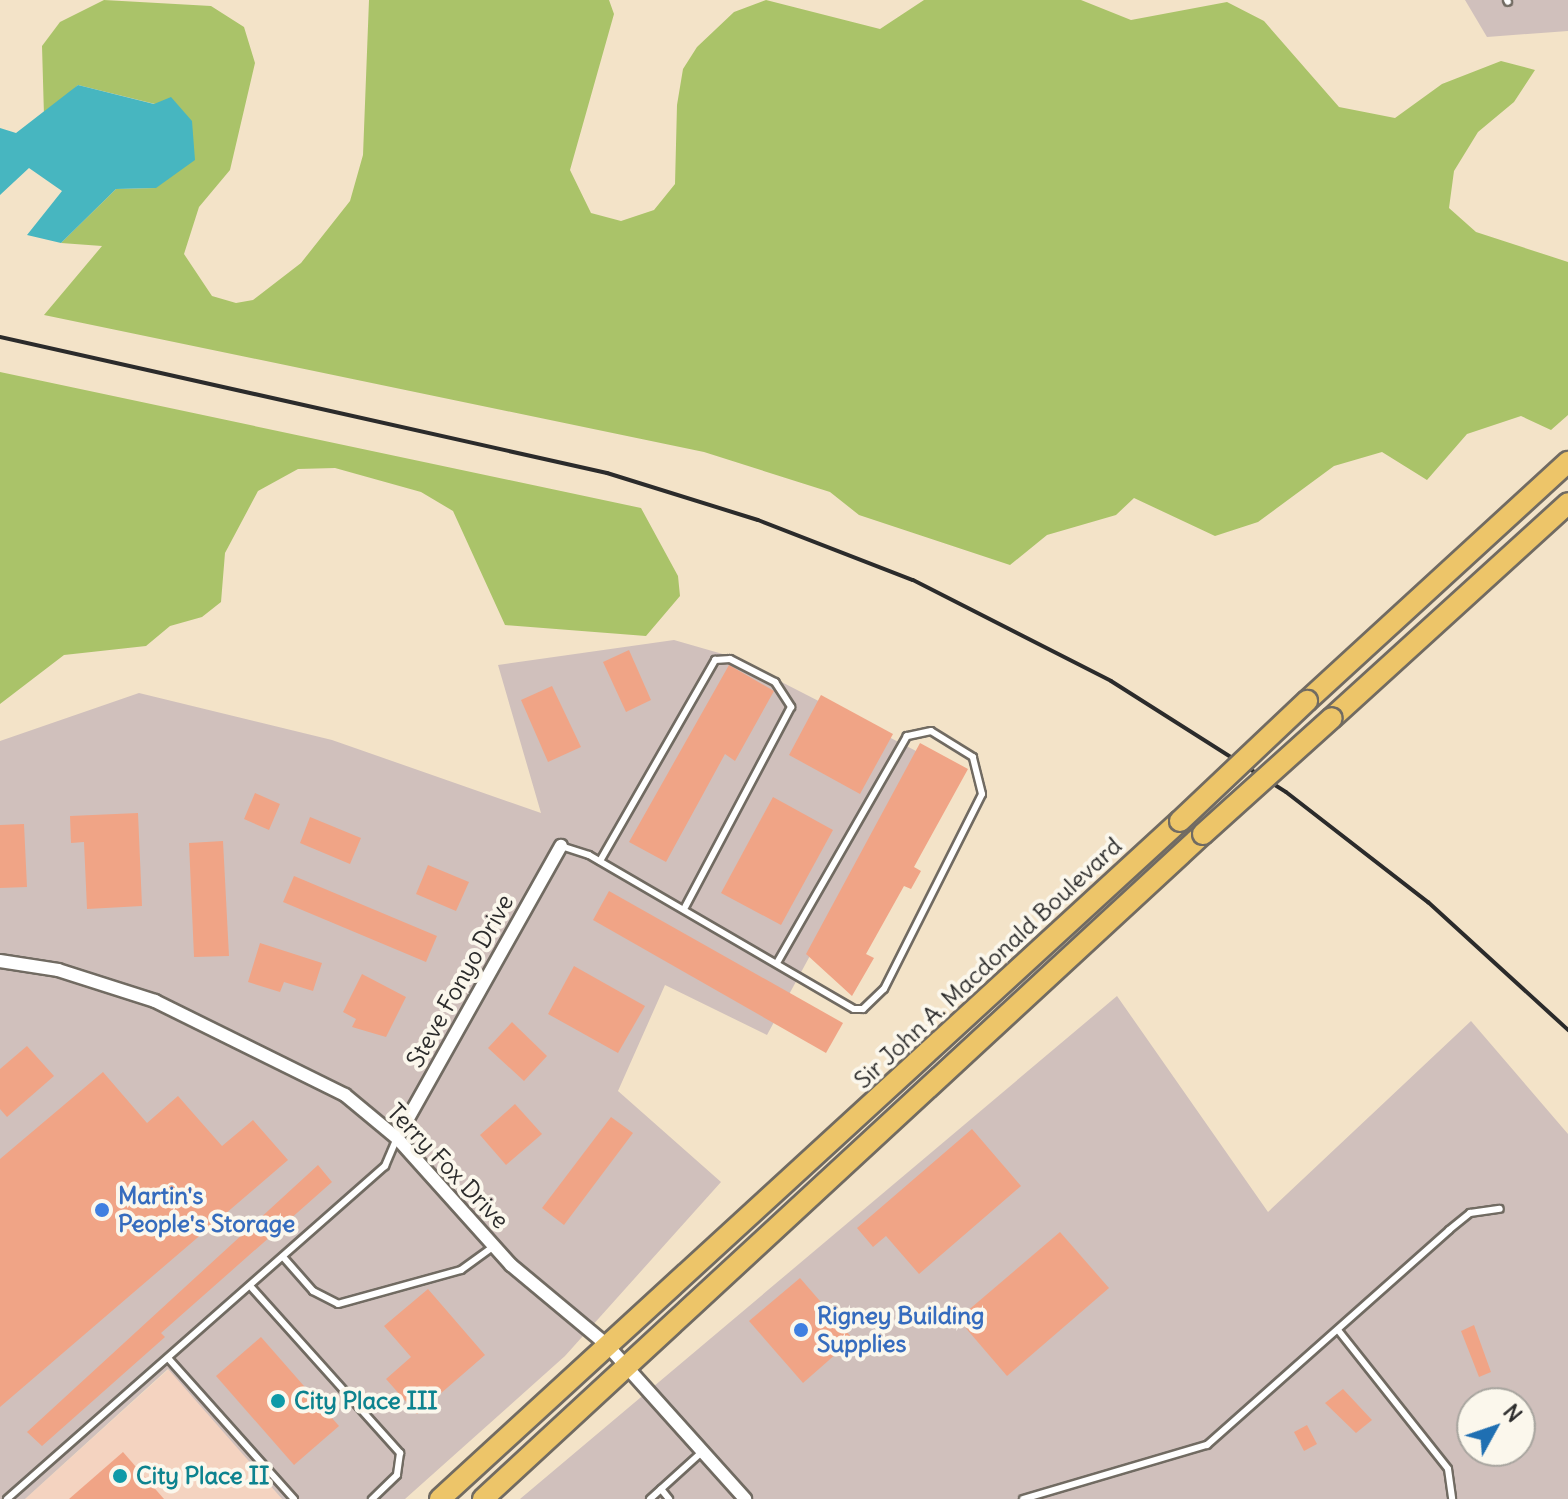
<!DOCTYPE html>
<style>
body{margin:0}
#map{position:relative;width:1568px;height:1499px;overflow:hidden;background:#f3e3c8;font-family:Delius,sans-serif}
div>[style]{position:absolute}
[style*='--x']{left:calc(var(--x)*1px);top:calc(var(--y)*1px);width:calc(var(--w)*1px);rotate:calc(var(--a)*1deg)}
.built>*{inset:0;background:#f4d3c0}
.industrial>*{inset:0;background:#d0c0bc}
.green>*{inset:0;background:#aac369}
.water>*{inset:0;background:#47b6c0}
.building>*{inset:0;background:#f0a486}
.roads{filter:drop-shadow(2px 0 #716b62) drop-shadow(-2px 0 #716b62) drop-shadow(0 2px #716b62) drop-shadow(0 -2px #716b62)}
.lane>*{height:6px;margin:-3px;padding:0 3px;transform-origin:3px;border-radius:3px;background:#fff}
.street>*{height:12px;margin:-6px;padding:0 6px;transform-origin:6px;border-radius:6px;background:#fff}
.primary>*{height:20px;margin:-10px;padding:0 10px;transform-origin:10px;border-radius:10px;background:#edc569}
.rail>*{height:4px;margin:-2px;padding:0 2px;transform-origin:2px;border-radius:2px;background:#2b2b2b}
.bridges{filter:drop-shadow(2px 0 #716b62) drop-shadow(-2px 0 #716b62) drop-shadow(0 2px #716b62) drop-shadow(0 -2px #716b62)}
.primary-bridge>*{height:20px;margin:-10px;padding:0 10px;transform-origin:10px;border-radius:10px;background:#edc569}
.dots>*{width:22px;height:22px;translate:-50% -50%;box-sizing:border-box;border:4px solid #fbf7ec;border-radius:50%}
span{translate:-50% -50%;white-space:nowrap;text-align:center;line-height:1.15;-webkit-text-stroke:8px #fbf7ec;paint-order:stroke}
.street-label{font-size:24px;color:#2b2b2b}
.shop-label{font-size:24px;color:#366cbe;font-weight:700}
.left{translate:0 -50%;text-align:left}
.culture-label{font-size:24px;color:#0d838f;font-weight:700}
.north{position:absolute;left:1456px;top:1387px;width:80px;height:80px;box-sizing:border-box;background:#fbf7ec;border:2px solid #a8a59f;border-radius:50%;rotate:50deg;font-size:22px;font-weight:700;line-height:32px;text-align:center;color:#2b2b2b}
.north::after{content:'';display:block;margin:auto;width:28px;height:36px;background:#1f6fb2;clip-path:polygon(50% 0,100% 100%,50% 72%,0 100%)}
</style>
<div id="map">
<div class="built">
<div style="clip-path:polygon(169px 1369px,282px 1499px,25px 1499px)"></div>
</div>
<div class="industrial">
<div style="clip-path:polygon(1465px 0,1568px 0,1568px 31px,1487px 37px)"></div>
<div style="clip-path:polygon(674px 640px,733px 657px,920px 753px,767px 1035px,665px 985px,618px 1091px,721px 1182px,565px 1356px,405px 1499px,282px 1499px,168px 1369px,25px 1499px,0 1499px,0 741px,139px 693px,332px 740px,541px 813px,498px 665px)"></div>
<div style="clip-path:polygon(evenodd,1117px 996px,1268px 1212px,1471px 1021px,1568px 1134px,1568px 1499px,520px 1499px,1117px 996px,1472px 1403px,1520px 1403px,1520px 1451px,1472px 1451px,1472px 1403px)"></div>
</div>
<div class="green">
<div style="clip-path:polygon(104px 0,211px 6px,244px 27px,255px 63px,230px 170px,199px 207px,184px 254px,212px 296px,236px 303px,253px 300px,301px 263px,350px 201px,363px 155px,369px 0,609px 0,614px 14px,570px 170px,591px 213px,621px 221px,654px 210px,675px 184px,677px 105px,683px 69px,697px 47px,734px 12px,766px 0,880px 29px,924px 0,1081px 0,1131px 20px,1227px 2px,1264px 21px,1339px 107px,1395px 118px,1442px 84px,1501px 61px,1535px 70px,1514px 102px,1478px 132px,1454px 171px,1449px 208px,1476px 232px,1568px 262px,1568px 415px,1551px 430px,1521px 416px,1467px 434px,1427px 480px,1382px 452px,1334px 466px,1258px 522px,1215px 536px,1134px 498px,1116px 515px,1047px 535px,1010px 565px,859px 515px,830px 492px,704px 452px,44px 315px,102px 246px,61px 243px,116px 189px,156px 188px,155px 104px,78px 85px,44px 116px,42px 46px,60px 22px)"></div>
<div style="clip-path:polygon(0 372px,641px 508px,678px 576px,680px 596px,646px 636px,505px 625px,453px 511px,421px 492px,335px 468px,298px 469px,258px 491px,225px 553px,221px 602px,202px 617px,170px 626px,146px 646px,64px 655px,0 704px)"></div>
</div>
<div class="water">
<div style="clip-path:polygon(78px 85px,154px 104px,171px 97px,192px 121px,195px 160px,156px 188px,116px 189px,61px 243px,27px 235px,62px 191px,29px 168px,0 195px,0 128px,16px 133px)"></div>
</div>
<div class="building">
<div style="clip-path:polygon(629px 650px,651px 700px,626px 712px,603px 662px)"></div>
<div style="clip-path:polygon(729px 665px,774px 691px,735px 761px,725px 754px,666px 862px,629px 842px)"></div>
<div style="clip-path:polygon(552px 686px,581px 747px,548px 762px,521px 700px)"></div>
<div style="clip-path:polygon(821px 695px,893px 734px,860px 794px,789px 755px)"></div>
<div style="clip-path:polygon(920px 743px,968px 769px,914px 867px,921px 871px,911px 889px,904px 886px,866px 954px,874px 958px,852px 996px,806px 954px)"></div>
<div style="clip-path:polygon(255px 793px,280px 804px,269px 830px,244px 819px)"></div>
<div style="clip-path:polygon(773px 797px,833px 830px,781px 925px,721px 893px)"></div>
<div style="clip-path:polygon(138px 813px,142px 906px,87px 909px,84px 842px,71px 843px,70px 816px)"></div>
<div style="clip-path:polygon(310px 817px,361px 838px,350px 864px,300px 843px)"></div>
<div style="clip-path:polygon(24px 824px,27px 887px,0 888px,0 825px)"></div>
<div style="clip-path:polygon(223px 841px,229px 956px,194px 957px,189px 843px)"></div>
<div style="clip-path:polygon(428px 865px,469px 882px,456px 911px,416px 894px)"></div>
<div style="clip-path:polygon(294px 876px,437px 936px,426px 962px,283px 902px)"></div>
<div style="clip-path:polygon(609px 891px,843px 1023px,826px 1053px,593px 920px)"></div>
<div style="clip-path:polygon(260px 943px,322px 963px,313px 991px,284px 982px,280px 992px,248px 982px)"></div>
<div style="clip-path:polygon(574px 966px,645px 1006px,618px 1053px,548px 1014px)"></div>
<div style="clip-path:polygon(362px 974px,406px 997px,386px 1037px,352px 1027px,356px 1019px,343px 1012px)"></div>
<div style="clip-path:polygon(512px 1022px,547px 1056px,524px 1081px,488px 1048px)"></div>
<div style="clip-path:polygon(27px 1046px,54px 1076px,7px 1117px,0 1109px,0 1069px)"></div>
<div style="clip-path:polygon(103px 1072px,147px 1123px,178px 1096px,222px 1146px,253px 1120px,288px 1160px,0 1407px,0 1159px)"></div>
<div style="clip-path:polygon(515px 1104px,542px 1134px,506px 1165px,480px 1135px)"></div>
<div style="clip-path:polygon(611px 1117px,633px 1133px,564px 1225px,542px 1208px)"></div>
<div style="clip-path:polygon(972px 1129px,1021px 1186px,919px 1274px,886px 1236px,873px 1247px,857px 1228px)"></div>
<div style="clip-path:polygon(318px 1165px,332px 1182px,161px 1333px,165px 1337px,42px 1446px,27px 1432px)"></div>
<div style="clip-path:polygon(1060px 1232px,1109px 1288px,1007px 1376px,958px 1319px)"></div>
<div style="clip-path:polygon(800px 1278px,853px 1339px,803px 1383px,749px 1321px)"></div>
<div style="clip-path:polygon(428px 1289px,485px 1355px,417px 1414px,386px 1379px,411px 1357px,384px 1326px)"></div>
<div style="clip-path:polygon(1474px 1325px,1491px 1372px,1479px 1377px,1461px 1331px)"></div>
<div style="clip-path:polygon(261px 1337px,339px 1426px,294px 1465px,216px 1376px)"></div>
<div style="clip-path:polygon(1343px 1389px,1372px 1420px,1356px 1433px,1325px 1403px)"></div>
<div style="clip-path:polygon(1307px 1425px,1317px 1444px,1304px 1451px,1294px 1432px)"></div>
<div style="clip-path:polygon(123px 1452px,164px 1499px,69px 1499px)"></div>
</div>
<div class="roads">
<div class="lane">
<div style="--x:1507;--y:0;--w:2;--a:63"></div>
<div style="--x:561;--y:846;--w:29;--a:18"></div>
<div style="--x:589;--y:855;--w:306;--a:30.2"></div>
<div style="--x:854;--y:1009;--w:9;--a:0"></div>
<div style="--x:863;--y:1009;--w:29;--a:-44"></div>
<div style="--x:884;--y:989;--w:218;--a:-63.3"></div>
<div style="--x:982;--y:794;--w:38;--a:-104"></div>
<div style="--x:973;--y:757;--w:49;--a:-148.2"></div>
<div style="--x:931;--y:731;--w:25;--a:168"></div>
<div style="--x:907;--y:736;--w:262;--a:119.8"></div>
<div style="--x:600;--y:861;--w:232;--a:-60.2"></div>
<div style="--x:715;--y:660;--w:15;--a:-4"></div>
<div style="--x:730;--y:659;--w:51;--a:27.1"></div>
<div style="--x:775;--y:682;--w:30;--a:57"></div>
<div style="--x:791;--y:707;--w:226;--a:117.9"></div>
<div style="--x:284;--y:1258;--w:44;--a:48.7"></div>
<div style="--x:313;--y:1291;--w:28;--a:27"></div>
<div style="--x:338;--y:1304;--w:128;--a:-15.5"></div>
<div style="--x:461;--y:1270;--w:39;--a:-36"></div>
<div style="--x:252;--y:1288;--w:222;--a:48.1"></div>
<div style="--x:400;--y:1453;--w:22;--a:98"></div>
<div style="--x:397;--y:1475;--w:35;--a:136"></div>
<div style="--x:1338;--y:1330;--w:177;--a:51.6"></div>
<div style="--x:1448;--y:1469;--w:30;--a:82"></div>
<div style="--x:168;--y:1358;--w:189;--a:48.2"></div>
<div style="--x:661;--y:1489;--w:13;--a:51"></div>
<div style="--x:7;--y:1499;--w:504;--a:-41.38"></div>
<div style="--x:385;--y:1166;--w:30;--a:-67"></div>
<div style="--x:650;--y:1499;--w:72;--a:-42.2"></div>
<div style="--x:1023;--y:1499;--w:192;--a:-16.4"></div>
<div style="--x:1207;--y:1445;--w:324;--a:-41.6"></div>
<div style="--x:1449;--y:1230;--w:27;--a:-39"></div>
<div style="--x:1470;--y:1213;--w:30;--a:-8"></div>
</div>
<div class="street">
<div style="--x:0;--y:961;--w:59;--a:8.8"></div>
<div style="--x:58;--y:970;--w:102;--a:17.7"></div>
<div style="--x:155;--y:1001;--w:212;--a:26.3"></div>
<div style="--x:345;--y:1095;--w:67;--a:39.6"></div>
<div style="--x:397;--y:1138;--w:171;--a:48.1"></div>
<div style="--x:511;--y:1265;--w:125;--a:39.8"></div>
<div style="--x:607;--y:1345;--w:207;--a:48.1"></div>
<div style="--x:397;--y:1138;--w:335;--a:-60.7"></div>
</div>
<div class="primary">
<div style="--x:1307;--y:701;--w:354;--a:-42.5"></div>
<div style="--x:1332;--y:718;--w:319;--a:-42.3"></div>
<div style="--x:440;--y:1499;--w:1004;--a:-42.5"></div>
<div style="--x:483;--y:1499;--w:980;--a:-42.73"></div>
</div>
</div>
<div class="rail">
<div style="--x:0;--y:337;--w:622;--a:12.63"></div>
<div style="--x:607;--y:473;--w:158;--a:17.3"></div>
<div style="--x:758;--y:520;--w:166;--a:21.2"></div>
<div style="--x:913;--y:580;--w:222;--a:27"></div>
<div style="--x:1111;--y:681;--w:207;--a:32.4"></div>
<div style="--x:1286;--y:792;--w:180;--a:37.8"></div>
<div style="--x:1428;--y:902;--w:190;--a:42.4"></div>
</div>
<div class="bridges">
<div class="primary-bridge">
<div style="--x:1180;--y:821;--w:175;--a:-43.4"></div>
<div style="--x:1203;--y:834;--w:173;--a:-42"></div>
</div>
</div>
<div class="dots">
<div style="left:102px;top:1210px;background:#3f7fe0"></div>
<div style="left:801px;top:1330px;background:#3f7fe0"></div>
<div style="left:278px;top:1401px;background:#0f9aa8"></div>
<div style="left:120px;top:1476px;background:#0f9aa8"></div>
</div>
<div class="street-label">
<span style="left:988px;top:963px;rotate:-43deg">Sir John A. Macdonald Boulevard</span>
<span style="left:460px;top:981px;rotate:-61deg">Steve Fonyo Drive</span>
<span style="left:448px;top:1166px;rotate:46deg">Terry Fox Drive</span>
</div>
<div class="shop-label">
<span class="left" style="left:118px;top:1210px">Martin's<br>People's Storage</span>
<span class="left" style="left:817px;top:1330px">Rigney Building<br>Supplies</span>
</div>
<div class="culture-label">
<span class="left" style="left:294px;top:1401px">City Place III</span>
<span class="left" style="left:136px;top:1476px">City Place II</span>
</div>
<div class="north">N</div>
</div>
